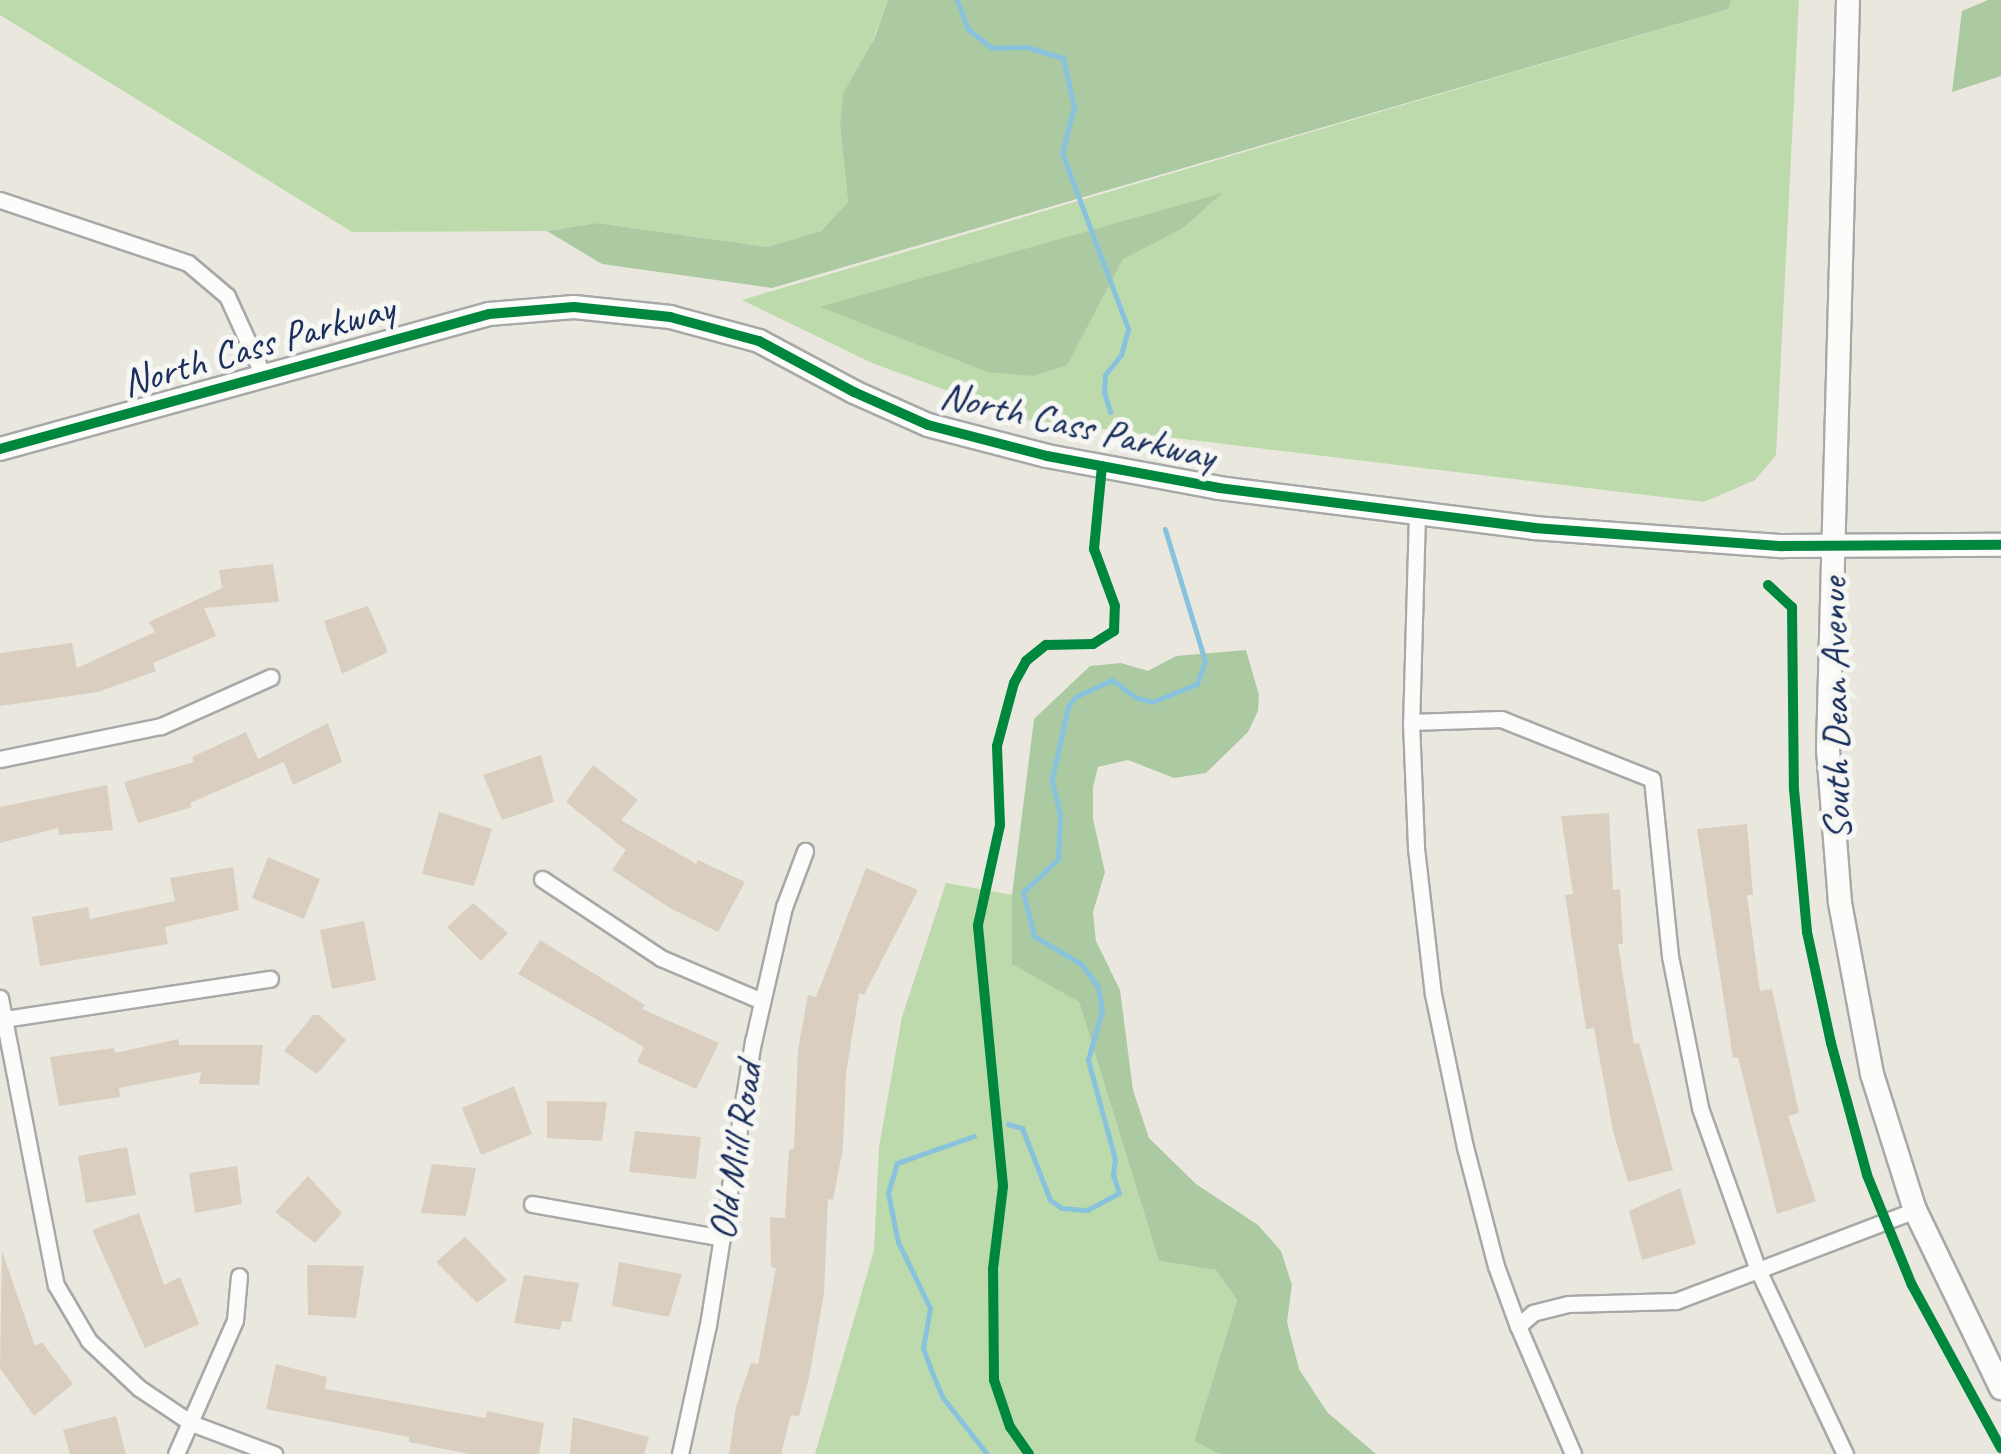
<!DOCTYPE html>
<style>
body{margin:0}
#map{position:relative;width:2001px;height:1454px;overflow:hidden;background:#eae8de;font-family:Caveat,sans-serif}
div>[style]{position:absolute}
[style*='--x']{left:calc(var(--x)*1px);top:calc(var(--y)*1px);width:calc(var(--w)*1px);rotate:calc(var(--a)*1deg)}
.green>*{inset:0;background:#bcdaab}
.forest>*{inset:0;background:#accaa2}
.stream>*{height:5px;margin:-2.5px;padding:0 2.5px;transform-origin:2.5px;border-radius:2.5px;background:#89c2dc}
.building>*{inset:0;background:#d9cec0}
.roads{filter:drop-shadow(2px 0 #a7a9a9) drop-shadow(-2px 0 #a7a9a9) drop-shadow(0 2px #a7a9a9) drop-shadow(0 -2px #a7a9a9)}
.street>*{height:15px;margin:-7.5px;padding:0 7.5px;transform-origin:7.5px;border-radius:7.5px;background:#fcfcfa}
.secondary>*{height:22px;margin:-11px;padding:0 11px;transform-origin:11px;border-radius:11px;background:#fcfcfa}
.cycleway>*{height:10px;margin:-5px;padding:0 5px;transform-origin:5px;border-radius:5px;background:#00873e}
span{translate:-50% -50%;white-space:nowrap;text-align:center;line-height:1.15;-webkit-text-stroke:10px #f6f6f2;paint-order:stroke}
.street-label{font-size:40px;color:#1b2f5e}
</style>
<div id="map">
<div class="green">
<div style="clip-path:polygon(0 0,888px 0,840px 126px,848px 202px,821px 231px,767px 247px,597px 223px,547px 231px,352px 232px,0 15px)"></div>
<div style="clip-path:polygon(1731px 0,1799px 0,1776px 455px,1755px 480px,1704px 502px,1027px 420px,872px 363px,742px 300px,1729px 9px)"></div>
<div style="clip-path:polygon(946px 883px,1012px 895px,1012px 963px,1079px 1002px,1159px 1261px,1216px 1270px,1237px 1300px,1194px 1441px,1219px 1454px,815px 1454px,874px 1250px,879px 1147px,902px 1017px)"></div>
</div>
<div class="forest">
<div style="clip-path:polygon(888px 0,1731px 0,1729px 9px,772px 288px,602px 264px,547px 231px,597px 223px,767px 247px,821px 231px,848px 202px,840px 126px,843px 94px,874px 39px)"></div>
<div style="clip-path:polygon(1988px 0,2001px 0,2001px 76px,1952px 92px,1962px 11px)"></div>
<div style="clip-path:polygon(1222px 193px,1183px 228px,1123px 259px,1067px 365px,1033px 376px,988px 372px,820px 307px)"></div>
<div style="clip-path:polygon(1246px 650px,1259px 695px,1258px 711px,1248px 732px,1206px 773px,1174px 778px,1128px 760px,1098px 767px,1093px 787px,1093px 819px,1105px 872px,1093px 912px,1096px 941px,1120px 990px,1133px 1090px,1149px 1138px,1196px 1184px,1258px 1225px,1281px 1251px,1292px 1285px,1287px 1322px,1299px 1369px,1327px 1412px,1376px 1454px,1219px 1454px,1194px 1441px,1237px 1300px,1216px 1270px,1159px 1261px,1079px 1002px,1012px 964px,1012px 895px,1034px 719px,1090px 666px,1121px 663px,1148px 671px,1176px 656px)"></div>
</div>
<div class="stream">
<div style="--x:957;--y:0;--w:30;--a:70"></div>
<div style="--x:967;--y:28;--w:32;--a:39"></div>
<div style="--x:992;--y:48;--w:35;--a:-2"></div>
<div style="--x:1027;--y:47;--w:38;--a:17"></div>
<div style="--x:1063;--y:58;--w:50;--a:77.3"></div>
<div style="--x:1074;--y:107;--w:48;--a:104.6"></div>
<div style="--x:1062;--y:153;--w:188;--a:69.4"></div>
<div style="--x:1128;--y:329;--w:27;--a:105"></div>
<div style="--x:1121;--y:355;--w:26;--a:129"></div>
<div style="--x:1105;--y:375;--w:17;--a:93"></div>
<div style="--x:1104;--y:392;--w:21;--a:73"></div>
<div style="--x:1008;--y:1124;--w:15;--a:16"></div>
<div style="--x:1022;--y:1128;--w:77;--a:68.7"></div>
<div style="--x:1050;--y:1200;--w:14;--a:34"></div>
<div style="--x:1062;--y:1208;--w:25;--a:5"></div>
<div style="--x:1087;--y:1210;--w:36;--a:-28"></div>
<div style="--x:1119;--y:1193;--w:19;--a:-108"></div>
<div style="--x:1113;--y:1175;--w:16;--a:-83"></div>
<div style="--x:1115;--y:1159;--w:103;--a:-105.3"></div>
<div style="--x:1088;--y:1060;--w:52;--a:-74.4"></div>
<div style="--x:1102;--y:1010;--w:23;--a:-100"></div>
<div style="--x:1098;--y:987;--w:29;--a:-126"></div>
<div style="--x:1081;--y:964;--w:55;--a:-149.2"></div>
<div style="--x:1034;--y:936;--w:45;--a:-104"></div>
<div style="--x:1023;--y:892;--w:48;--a:-43.3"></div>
<div style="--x:1058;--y:859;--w:44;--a:-87.4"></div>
<div style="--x:1060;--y:815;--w:37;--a:-103"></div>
<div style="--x:1052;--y:779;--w:74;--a:-77.5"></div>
<div style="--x:1068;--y:707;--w:12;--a:-55"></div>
<div style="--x:1075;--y:697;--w:41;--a:-24.7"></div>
<div style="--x:1112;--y:680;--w:29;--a:36"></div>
<div style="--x:1135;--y:697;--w:18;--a:16"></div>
<div style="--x:1152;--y:702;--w:48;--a:-21.8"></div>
<div style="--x:1197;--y:684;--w:24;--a:-71"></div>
<div style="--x:1205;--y:661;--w:138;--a:-106.9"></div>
<div style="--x:974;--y:1136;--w:82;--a:160.7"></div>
<div style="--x:897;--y:1163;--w:31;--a:107"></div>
<div style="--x:888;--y:1193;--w:50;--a:78.5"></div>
<div style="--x:898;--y:1242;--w:73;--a:64.1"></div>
<div style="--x:930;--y:1308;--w:41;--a:99.9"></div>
<div style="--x:923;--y:1348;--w:23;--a:70"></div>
<div style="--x:931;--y:1370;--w:30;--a:67"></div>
<div style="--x:943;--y:1398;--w:71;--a:51.8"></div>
</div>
<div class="building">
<div style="clip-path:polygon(273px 564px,279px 602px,204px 608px,216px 636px,153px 663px,156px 671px,98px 692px,0 706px,0 653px,72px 643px,77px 668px,155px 632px,149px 622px,222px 588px,219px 570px)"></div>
<div style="clip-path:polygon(368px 606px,388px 652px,342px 674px,324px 621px)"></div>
<div style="clip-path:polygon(328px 723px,342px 762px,293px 785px,284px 762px,190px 803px,192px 807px,138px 823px,124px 782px,194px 762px,192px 757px,246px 732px,258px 759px)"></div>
<div style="clip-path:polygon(541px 755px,554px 802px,502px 820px,483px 775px)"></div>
<div style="clip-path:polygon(593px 765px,638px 800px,621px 820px,696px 864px,698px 860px,745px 882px,718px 932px,670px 908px,612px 870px,626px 850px,566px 802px)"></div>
<div style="clip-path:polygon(107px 785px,113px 830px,59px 835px,58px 828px,0 843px,0 807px)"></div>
<div style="clip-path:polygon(439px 812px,492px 829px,474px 886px,422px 874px)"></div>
<div style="clip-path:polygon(1609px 813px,1613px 890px,1620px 889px,1623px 944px,1618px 944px,1634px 1044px,1639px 1043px,1673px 1170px,1628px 1182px,1613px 1131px,1594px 1028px,1586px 1029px,1565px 895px,1573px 894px,1561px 816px)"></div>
<div style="clip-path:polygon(1747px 824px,1753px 895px,1747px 895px,1760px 991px,1772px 989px,1799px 1113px,1788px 1116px,1816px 1201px,1777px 1214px,1738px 1057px,1733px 1058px,1697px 829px)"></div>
<div style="clip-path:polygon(268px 857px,320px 879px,304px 919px,252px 898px)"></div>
<div style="clip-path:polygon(233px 867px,239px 910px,165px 927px,168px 944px,40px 966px,32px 917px,88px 907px,90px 919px,175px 901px,170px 878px)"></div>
<div style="clip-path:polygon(866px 868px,918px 890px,864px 995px,859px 993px,846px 1074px,843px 1148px,833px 1200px,828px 1199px,824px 1293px,809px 1378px,799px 1416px,791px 1415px,781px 1454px,729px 1454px,736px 1407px,751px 1363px,758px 1364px,776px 1268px,771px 1267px,770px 1217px,785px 1218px,789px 1149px,794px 1149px,798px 1050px,808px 995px,816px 997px)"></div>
<div style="clip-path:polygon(473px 903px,508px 933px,481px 961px,447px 927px)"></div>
<div style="clip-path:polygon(364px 921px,376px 980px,332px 989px,320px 930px)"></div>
<div style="clip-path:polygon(540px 940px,645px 1005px,642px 1009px,719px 1043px,696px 1089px,637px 1062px,644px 1047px,518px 974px)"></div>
<div style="clip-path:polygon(313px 1015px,319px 1015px,346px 1040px,317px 1074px,284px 1051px)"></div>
<div style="clip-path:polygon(179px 1039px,179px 1045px,263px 1045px,259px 1085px,199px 1084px,201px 1072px,119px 1088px,120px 1097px,59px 1106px,50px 1057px,114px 1048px,115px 1053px)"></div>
<div style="clip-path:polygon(514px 1086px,532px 1134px,481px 1155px,462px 1108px)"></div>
<div style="clip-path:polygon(547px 1101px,607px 1102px,602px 1141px,547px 1138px)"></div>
<div style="clip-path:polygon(635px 1131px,701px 1137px,696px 1179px,629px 1172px)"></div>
<div style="clip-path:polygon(127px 1147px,136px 1195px,86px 1203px,78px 1156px)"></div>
<div style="clip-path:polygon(432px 1164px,476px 1168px,466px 1216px,421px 1213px)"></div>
<div style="clip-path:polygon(237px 1166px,242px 1204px,195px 1213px,189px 1173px)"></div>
<div style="clip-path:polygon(308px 1176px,342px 1213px,315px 1243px,275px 1212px)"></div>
<div style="clip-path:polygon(1680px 1188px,1696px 1244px,1642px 1260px,1629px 1211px)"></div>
<div style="clip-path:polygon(139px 1213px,164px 1285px,180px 1277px,199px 1324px,145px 1348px,92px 1230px)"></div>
<div style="clip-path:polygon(465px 1237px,507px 1280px,477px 1303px,436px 1262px)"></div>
<div style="clip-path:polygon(2px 1251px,35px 1346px,42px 1342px,73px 1384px,34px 1416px,0 1368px)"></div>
<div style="clip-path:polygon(619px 1262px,682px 1274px,669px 1317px,612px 1306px)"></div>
<div style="clip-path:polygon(307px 1265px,364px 1266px,356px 1318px,308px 1315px)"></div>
<div style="clip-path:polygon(524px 1275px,579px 1283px,571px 1322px,562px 1321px,560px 1330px,514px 1323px)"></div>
<div style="clip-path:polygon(276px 1364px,327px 1377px,325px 1389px,486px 1418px,487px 1411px,544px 1423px,539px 1454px,469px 1454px,409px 1442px,409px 1437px,266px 1409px)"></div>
<div style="clip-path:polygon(116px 1416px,126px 1454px,70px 1454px,63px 1430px)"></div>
<div style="clip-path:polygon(573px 1417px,649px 1437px,644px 1454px,570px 1454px)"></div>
</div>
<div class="roads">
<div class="street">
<div style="--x:0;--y:200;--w:198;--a:18.5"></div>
<div style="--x:188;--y:263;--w:51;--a:40.2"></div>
<div style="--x:227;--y:296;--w:87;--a:65.5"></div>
<div style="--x:1417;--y:513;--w:209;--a:91.6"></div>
<div style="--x:1411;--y:722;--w:126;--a:87.7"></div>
<div style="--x:1416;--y:848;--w:147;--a:83.4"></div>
<div style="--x:1433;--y:994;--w:156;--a:78.2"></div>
<div style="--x:1465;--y:1147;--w:123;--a:75.4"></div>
<div style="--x:1496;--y:1266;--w:64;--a:69.9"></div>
<div style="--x:1411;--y:722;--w:90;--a:-1.9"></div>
<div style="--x:1501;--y:719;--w:162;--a:21.7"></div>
<div style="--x:1652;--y:779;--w:178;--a:84.2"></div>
<div style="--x:1670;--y:956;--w:155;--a:78.8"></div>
<div style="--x:1700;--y:1108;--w:172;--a:70.3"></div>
<div style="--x:1758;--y:1270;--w:88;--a:159.3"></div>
<div style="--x:1676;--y:1301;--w:108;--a:178.4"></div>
<div style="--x:1568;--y:1304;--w:36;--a:166"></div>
<div style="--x:1533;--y:1313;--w:20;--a:139"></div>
<div style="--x:1518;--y:1326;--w:139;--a:66.7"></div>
<div style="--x:0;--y:759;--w:164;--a:-11.6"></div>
<div style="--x:161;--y:726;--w:120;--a:-24"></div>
<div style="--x:542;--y:879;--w:143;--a:33.6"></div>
<div style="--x:661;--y:958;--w:110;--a:23.1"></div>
<div style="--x:0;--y:998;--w:292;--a:79"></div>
<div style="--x:56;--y:1285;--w:65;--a:59.5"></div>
<div style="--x:89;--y:1341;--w:69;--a:43.2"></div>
<div style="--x:139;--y:1388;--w:63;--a:33.9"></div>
<div style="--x:191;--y:1423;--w:89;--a:20.5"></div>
<div style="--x:4;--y:1019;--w:269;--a:-8.6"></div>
<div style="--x:532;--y:1204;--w:193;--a:10.1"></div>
<div style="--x:176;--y:1454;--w:146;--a:-66.2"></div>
<div style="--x:235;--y:1320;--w:44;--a:-84.8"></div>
<div style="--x:680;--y:1454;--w:132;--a:-77.8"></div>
<div style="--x:708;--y:1325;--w:287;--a:-81"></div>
<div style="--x:753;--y:1042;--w:139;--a:-77.1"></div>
<div style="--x:784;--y:907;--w:60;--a:-69.4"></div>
<div style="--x:1845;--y:1454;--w:204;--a:-115.3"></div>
<div style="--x:1758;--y:1270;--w:168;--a:-20.9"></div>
</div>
<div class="secondary">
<div style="--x:1848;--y:0;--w:750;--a:91.53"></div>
<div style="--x:1828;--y:750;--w:153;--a:85.5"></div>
<div style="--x:1840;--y:903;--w:174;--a:79.4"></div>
<div style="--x:1872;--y:1074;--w:143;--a:72.5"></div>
<div style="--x:1915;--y:1210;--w:198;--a:64.2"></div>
<div style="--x:0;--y:449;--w:507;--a:-15.43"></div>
<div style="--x:489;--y:314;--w:85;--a:-4.7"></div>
<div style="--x:574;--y:307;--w:97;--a:5.9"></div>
<div style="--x:670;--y:317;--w:92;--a:15.1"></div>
<div style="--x:759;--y:341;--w:108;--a:28.2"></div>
<div style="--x:854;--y:392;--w:81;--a:24"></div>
<div style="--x:928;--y:425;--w:123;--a:14.6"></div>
<div style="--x:1047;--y:456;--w:175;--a:10.5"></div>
<div style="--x:1219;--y:488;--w:318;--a:7.2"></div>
<div style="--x:1534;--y:528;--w:249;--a:4.2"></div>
<div style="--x:1782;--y:546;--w:219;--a:-0.3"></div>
</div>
</div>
<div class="cycleway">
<div style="--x:0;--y:449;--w:507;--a:-15.43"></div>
<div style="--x:489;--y:314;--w:85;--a:-4.7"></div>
<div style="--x:574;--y:307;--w:97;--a:5.9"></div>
<div style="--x:670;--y:317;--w:92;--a:15.1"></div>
<div style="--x:759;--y:341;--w:108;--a:28.2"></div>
<div style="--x:854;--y:392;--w:81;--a:24"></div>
<div style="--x:928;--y:425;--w:123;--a:14.6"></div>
<div style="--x:1047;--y:456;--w:175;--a:10.5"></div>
<div style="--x:1219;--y:488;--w:318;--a:7.2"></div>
<div style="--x:1534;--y:528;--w:249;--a:4.2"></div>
<div style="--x:1782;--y:546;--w:219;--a:-0.3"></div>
<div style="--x:1768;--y:585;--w:33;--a:43"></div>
<div style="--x:1792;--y:607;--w:182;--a:89.4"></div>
<div style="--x:1794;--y:789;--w:144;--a:84.8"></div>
<div style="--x:1807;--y:932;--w:114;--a:77.8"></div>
<div style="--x:1831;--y:1043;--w:137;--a:74.7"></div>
<div style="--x:1867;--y:1175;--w:119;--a:67.8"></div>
<div style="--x:1912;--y:1285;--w:186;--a:61.4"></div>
<div style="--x:1029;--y:1454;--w:33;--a:-125"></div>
<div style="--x:1010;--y:1427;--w:50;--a:-108.8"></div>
<div style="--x:994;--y:1380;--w:111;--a:-90.5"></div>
<div style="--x:993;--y:1269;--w:84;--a:-83.1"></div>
<div style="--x:1003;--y:1186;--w:262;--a:-95.5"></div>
<div style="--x:978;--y:925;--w:102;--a:-77.6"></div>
<div style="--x:1000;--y:825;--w:79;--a:-92.2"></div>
<div style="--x:997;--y:746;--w:65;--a:-74.9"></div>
<div style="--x:1014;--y:683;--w:25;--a:-61"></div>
<div style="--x:1026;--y:661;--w:26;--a:-39"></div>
<div style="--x:1046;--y:645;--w:47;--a:-1.2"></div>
<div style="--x:1093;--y:644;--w:25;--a:-32"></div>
<div style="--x:1114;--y:631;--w:25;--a:-88"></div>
<div style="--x:1115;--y:606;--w:61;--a:-110.2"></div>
<div style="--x:1094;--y:549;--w:83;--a:-84.5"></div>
</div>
<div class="street-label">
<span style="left:258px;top:345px;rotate:-16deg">North Cass Parkway</span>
<span style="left:1078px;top:425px;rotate:13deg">North Cass Parkway</span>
<span style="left:1835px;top:709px;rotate:-91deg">South Dean Avenue</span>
<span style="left:735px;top:1151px;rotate:-81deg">Old Mill Road</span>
</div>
</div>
